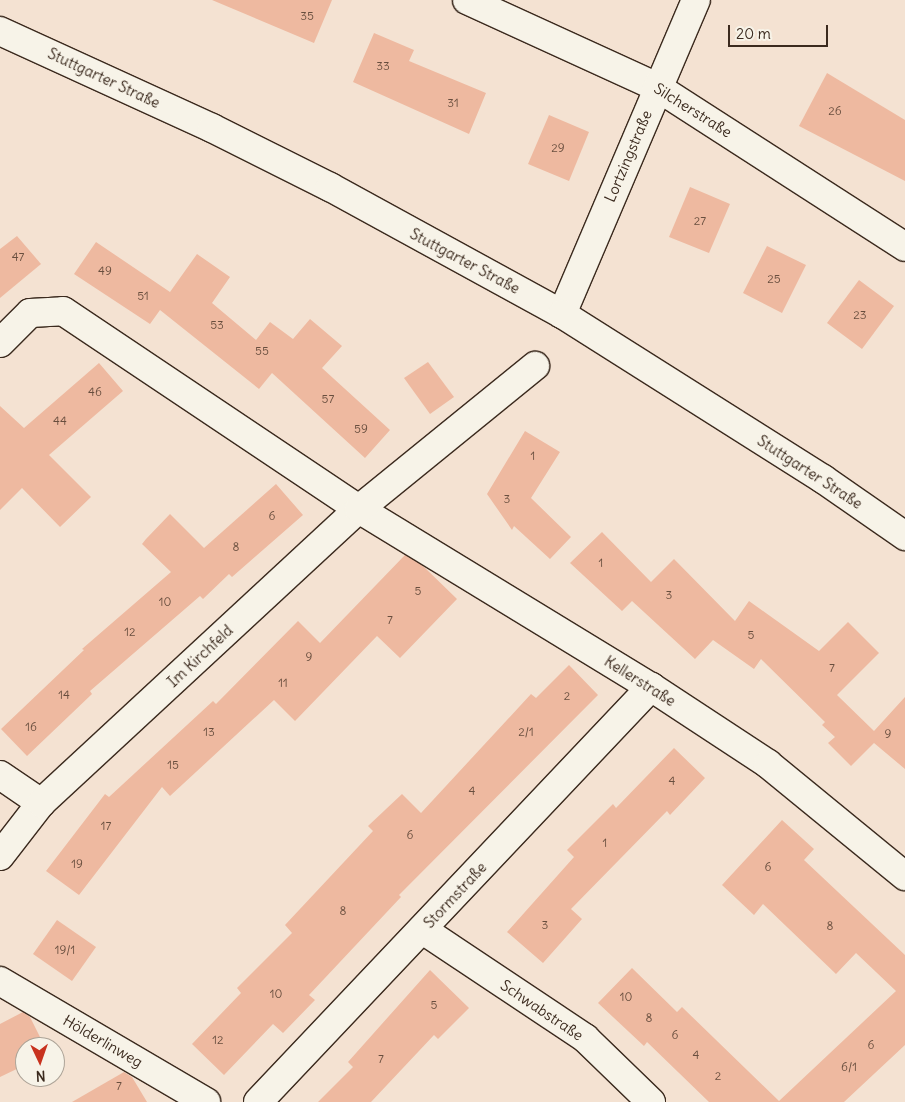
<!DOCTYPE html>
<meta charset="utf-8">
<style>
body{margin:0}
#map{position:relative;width:905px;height:1102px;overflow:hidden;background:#f4e2d2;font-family:Delius,sans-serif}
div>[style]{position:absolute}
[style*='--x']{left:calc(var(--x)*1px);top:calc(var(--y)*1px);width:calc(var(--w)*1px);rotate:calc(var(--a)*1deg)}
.building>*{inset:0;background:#eeb9a0}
.roads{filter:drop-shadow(1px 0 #3b2a1e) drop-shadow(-1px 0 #3b2a1e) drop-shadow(0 1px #3b2a1e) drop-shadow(0 -1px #3b2a1e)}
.minor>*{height:28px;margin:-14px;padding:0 14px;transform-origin:14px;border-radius:14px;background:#f7f3e8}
.tertiary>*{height:28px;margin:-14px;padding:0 14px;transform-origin:14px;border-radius:14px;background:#f7f3e8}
span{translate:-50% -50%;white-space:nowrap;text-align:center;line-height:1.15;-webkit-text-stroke:4.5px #f7f3e8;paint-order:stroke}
.number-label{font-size:12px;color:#684e3e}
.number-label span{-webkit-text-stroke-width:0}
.street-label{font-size:15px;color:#3b2a1e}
.north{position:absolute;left:15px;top:1037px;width:50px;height:50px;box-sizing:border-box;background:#f7f3e8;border:1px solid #aca397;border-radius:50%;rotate:177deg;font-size:14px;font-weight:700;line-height:20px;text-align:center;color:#3b2a1e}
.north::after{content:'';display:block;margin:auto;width:18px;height:22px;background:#c8321e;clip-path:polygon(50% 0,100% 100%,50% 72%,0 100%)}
.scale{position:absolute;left:728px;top:25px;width:100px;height:22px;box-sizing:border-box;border:2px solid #3b2a1e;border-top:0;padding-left:6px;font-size:15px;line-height:18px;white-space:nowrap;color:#3b2a1e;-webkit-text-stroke:4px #f7f3e8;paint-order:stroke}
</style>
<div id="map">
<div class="building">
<div style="clip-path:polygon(212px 0,332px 0,314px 43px)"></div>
<div style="clip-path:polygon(374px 33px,414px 50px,409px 61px,486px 93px,469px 134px,353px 82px)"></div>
<div style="clip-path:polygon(827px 73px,905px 120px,905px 181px,799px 126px)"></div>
<div style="clip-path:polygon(549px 115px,589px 132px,569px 181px,528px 164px)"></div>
<div style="clip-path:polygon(690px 187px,730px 204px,709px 253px,669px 237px)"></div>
<div style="clip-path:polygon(17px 236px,41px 264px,0 298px,0 249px)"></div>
<div style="clip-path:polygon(96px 242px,170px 292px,197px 254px,230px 277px,212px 303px,256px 340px,270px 322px,293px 339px,310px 319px,342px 346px,322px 368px,390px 430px,365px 458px,272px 373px,259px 389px,160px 310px,150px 324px,74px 274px)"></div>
<div style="clip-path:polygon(767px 246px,806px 265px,782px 313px,743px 293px)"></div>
<div style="clip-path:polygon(859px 280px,894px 306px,862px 349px,827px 323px)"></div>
<div style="clip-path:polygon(428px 362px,454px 397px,430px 414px,404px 378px)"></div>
<div style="clip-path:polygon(99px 363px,123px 391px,49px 455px,91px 497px,60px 527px,22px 488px,0 510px,0 406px,24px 428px)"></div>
<div style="clip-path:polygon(525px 431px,560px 452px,531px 498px,571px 537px,550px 559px,514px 526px,512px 530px,487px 494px)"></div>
<div style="clip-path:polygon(276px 484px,303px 515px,232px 577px,229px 574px,203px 599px,200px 596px,90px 691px,92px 694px,27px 756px,1px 729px,84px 650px,82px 649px,171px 572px,142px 544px,146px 539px,170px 514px,204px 548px)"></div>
<div style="clip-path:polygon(602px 532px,651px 582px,674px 559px,735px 621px,749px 601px,819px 651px,848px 622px,879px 653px,837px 695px,874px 731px,905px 697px,905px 769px,874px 743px,851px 766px,828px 743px,835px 737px,822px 725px,825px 722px,761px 659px,754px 669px,713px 640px,695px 659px,632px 601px,622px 611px,570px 563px)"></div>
<div style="clip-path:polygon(405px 555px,422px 565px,457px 599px,400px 658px,377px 636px,295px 721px,274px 700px,170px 796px,162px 787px,79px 895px,46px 871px,105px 794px,109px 797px,213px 701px,216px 704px,298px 621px,320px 643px)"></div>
<div style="clip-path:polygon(569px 665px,598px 695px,399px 895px,401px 897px,309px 995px,315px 1000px,283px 1033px,273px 1024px,224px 1075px,192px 1044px,241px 993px,237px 988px,292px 933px,285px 925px,373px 831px,368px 826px,402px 794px,421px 813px,531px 694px,536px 698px)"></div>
<div style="clip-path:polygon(674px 748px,705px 778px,670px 815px,667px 811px,571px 909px,582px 919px,543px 963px,507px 932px,574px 857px,567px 850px,613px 804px,616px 808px)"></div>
<div style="clip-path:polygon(782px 820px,814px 849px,804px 860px,905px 955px,905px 1045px,844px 1102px,709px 1102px,647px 1042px,644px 1046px,598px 1003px,632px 968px,677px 1012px,682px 1007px,779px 1101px,896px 991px,856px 953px,836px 974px,763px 904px,754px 915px,722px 885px)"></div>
<div style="clip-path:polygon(57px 920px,96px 947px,72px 981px,33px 954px)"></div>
<div style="clip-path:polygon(430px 970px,469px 1008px,438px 1039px,434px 1035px,371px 1102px,318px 1102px,353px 1067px,348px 1062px)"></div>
<div style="clip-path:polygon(23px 1012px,30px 1017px,45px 1047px,25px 1047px,25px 1065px,0 1077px,0 1024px)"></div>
<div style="clip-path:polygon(124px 1072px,132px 1077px,147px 1102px,72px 1102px)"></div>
</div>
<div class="roads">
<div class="minor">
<div style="--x:467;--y:0;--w:209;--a:24.6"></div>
<div style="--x:657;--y:87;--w:295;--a:32.8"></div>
<div style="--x:562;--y:314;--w:341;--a:-66.9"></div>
<div style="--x:0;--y:343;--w:42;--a:-45"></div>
<div style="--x:30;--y:313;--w:33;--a:-3"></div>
<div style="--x:63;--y:311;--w:356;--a:33.8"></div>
<div style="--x:359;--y:509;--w:342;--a:31.4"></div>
<div style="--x:651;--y:687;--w:140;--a:33.3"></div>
<div style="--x:768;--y:764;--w:177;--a:39.3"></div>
<div style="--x:0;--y:775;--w:50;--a:34.3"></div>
<div style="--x:0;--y:856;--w:67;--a:-52.3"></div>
<div style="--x:41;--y:803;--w:433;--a:-42.8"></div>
<div style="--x:359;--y:509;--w:227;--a:-39.1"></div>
<div style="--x:423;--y:930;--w:195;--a:33.7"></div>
<div style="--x:585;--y:1038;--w:92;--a:44.1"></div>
<div style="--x:0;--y:981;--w:239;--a:30.4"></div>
<div style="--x:258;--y:1102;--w:572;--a:-46.56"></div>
</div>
<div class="tertiary">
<div style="--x:0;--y:31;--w:233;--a:24.6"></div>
<div style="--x:212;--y:128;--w:132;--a:26.6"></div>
<div style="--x:330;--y:187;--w:264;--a:28.7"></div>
<div style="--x:562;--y:314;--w:309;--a:32.3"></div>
<div style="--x:823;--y:479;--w:100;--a:34.8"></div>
</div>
</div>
<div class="number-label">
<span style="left:307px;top:16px">35</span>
<span style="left:383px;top:66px">33</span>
<span style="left:453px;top:103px">31</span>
<span style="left:835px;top:111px">26</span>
<span style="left:558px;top:148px">29</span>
<span style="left:700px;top:221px">27</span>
<span style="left:18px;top:257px">47</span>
<span style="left:105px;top:271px">49</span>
<span style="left:774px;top:279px">25</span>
<span style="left:143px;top:296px">51</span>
<span style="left:860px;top:315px">23</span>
<span style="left:217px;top:325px">53</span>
<span style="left:262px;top:351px">55</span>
<span style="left:95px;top:392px">46</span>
<span style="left:328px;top:399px">57</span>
<span style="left:60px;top:421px">44</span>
<span style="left:361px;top:429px">59</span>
<span style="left:533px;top:456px">1</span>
<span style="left:507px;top:499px">3</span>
<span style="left:272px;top:516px">6</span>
<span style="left:236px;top:547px">8</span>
<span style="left:601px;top:563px">1</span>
<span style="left:418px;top:591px">5</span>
<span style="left:669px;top:595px">3</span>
<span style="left:165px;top:602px">10</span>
<span style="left:390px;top:620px">7</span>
<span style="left:130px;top:632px">12</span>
<span style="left:751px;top:635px">5</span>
<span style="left:309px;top:657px">9</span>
<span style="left:832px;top:668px">7</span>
<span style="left:283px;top:683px">11</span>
<span style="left:64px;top:695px">14</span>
<span style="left:567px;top:696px">2</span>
<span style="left:31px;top:727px">16</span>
<span style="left:209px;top:732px">13</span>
<span style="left:526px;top:732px">2/1</span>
<span style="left:888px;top:734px">9</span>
<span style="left:173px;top:765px">15</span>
<span style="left:672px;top:781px">4</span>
<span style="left:472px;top:791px">4</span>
<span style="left:106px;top:826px">17</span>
<span style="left:410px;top:835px">6</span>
<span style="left:605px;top:843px">1</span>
<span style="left:77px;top:864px">19</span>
<span style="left:768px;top:867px">6</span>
<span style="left:343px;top:911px">8</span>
<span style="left:545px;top:925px">3</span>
<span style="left:830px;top:926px">8</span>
<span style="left:65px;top:950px">19/1</span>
<span style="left:276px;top:994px">10</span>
<span style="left:626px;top:997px">10</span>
<span style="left:434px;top:1005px">5</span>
<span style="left:649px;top:1018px">8</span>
<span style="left:675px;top:1035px">6</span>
<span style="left:218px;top:1040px">12</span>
<span style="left:871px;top:1045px">6</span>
<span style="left:696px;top:1055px">4</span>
<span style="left:381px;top:1059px">7</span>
<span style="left:849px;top:1067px">6/1</span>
<span style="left:718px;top:1076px">2</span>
<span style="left:119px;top:1086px">7</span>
</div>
<div class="street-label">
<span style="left:104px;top:78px;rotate:25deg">Stuttgarter Straße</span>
<span style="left:693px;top:110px;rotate:32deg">Silcherstraße</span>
<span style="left:628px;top:156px;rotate:-67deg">Lortzingstraße</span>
<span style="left:465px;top:261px;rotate:28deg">Stuttgarter Straße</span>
<span style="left:810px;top:472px;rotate:33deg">Stuttgarter Straße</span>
<span style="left:200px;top:656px;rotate:-43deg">Im Kirchfeld</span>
<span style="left:640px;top:681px;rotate:32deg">Kellerstraße</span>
<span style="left:455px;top:895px;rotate:-47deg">Stormstraße</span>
<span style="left:542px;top:1010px;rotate:34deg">Schwabstraße</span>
<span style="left:103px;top:1041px;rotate:30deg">Hölderlinweg</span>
</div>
<div class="north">N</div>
<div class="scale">20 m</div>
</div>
